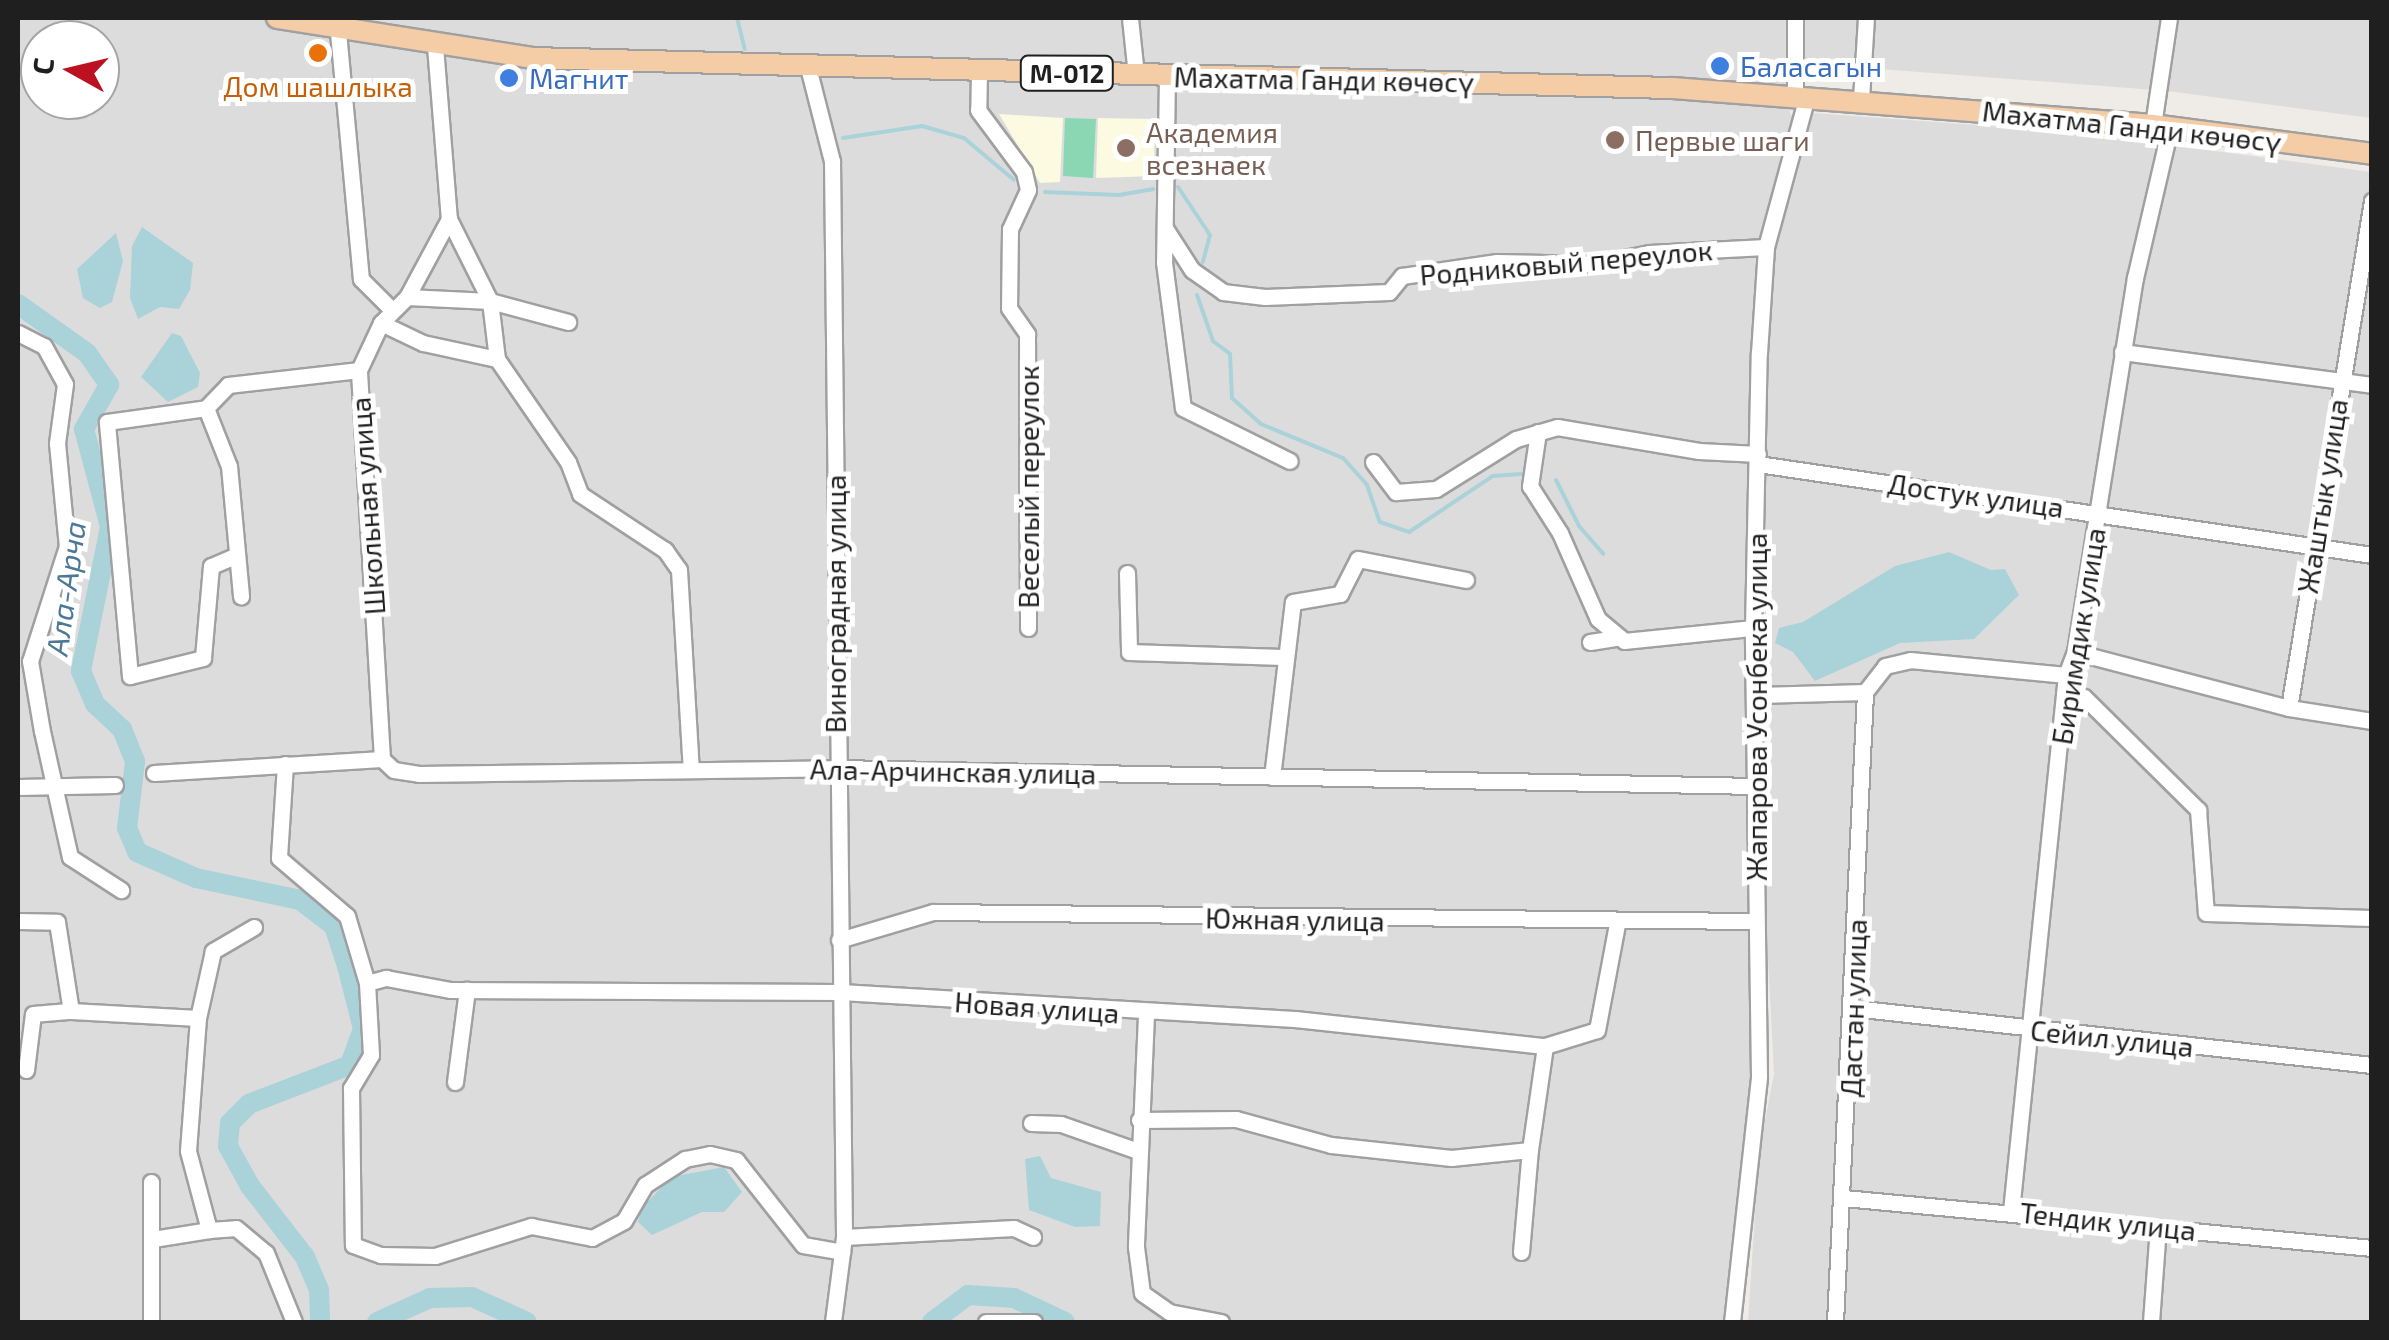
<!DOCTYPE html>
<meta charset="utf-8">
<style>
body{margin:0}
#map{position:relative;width:2389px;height:1340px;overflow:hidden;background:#efebe6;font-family:"Exo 2",sans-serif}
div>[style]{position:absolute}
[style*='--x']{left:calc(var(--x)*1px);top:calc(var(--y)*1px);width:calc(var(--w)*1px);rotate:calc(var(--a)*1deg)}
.residential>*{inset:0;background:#dddcdc}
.education>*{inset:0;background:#fcfae1}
.pitch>*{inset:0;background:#8bd7b3}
.water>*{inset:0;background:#aad2d9}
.stream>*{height:4px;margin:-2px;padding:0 2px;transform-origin:2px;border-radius:2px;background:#aad2d9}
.river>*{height:20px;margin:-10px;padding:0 10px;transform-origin:10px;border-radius:10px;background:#aad2d9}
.roads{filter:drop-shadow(2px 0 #a0a0a0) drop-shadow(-2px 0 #a0a0a0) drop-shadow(0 2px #a0a0a0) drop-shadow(0 -2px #a0a0a0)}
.minor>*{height:15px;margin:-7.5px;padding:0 7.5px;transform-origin:7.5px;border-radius:7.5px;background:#fff}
.major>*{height:20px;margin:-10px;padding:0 10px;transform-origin:10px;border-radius:10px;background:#f4cca6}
.dots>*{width:28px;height:28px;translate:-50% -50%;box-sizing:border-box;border:5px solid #fff;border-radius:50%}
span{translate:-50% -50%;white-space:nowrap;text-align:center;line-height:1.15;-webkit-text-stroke:10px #fff;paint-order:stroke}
.shield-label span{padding:2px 8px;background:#fff;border:2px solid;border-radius:8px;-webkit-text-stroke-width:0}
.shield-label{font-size:25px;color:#1f1f1f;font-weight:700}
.shop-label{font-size:28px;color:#366cbe}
.left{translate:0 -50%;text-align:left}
.street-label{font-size:28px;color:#1f1f1f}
.food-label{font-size:28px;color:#c56008}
.education-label{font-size:28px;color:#785e54}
.water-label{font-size:30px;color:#4c7897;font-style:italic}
.frame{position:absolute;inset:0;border:20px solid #1f1f1f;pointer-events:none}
.north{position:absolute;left:20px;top:20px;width:100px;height:100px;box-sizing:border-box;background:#fff;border:2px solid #a5a5a5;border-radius:50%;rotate:278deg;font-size:28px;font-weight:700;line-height:40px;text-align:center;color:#1f1f1f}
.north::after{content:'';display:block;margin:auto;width:35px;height:45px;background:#bc1120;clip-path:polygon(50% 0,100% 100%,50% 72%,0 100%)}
</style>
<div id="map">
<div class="residential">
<div style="clip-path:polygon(evenodd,18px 18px,1786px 18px,1790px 114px,1802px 124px,1769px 249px,1756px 590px,1763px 707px,1763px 1074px,1737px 1322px,18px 1322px,18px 18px,40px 40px,100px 40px,100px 100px,40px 100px,40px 40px)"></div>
<div style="clip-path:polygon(1802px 18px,2371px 18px,2371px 118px,2168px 91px,1801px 63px)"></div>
<div style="clip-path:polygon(1813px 113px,2073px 132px,2371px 172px,2371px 1322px,1748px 1322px,1759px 1152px,1774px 1074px,1766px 916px,1771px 703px,1763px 592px,1769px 345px,1776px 246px)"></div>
</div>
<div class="education">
<div style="clip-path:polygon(999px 114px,1063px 118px,1060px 182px,1040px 183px)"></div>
<div style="clip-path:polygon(1098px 118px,1155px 119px,1154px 176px,1096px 178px)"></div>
</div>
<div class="pitch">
<div style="clip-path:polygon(1065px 118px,1096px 119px,1093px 178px,1063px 176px)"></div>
</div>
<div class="water">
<div style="clip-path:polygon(142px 227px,193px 263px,190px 290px,179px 309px,160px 307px,138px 319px,130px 298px,132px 246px)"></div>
<div style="clip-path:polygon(116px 233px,123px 261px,112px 302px,100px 308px,83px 298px,77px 269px)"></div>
<div style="clip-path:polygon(172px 333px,181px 336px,200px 373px,198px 387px,168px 402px,141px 377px)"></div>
<div style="clip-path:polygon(1949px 552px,1991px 570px,2005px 569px,2019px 595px,1974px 639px,1900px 643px,1815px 681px,1793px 652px,1775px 643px,1779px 628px,1803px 622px,1895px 566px)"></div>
<div style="clip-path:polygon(1040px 1156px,1051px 1178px,1101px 1192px,1100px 1226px,1075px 1227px,1029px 1210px,1025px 1159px)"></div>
<div style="clip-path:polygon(724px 1167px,742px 1192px,724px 1212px,702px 1212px,652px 1235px,638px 1222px,642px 1208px,671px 1177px)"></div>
</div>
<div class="stream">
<div style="--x:737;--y:18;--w:32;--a:76"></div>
<div style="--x:843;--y:138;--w:80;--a:-8.6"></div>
<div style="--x:922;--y:126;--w:44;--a:15.9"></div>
<div style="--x:964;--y:138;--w:65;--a:40"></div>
<div style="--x:1178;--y:187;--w:58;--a:56.3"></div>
<div style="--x:1210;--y:235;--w:28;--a:105"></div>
<div style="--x:1045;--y:192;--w:74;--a:2.3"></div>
<div style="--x:1119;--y:195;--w:35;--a:-10"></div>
<div style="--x:1197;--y:295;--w:49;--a:70.8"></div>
<div style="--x:1213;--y:341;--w:21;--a:37"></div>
<div style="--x:1230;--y:354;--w:44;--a:87.4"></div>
<div style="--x:1232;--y:398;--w:39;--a:42"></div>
<div style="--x:1261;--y:424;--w:89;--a:22.5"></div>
<div style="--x:1343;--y:458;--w:36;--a:48"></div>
<div style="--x:1367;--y:485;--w:39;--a:71"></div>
<div style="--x:1380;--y:522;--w:31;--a:19"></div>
<div style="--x:1409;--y:532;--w:101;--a:-33.7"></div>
<div style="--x:1493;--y:476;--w:28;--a:-4"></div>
<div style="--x:1556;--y:480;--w:51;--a:63.4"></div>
<div style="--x:1579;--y:526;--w:37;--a:49"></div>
</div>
<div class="river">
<div style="--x:18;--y:304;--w:85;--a:35.4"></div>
<div style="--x:87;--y:353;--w:39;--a:55"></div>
<div style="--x:109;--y:385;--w:51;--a:119.6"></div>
<div style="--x:84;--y:429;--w:101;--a:75.1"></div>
<div style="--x:110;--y:527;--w:147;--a:101.4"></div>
<div style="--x:81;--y:671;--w:36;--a:67"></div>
<div style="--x:95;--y:704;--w:37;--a:43"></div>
<div style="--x:122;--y:729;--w:35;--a:68"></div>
<div style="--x:135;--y:762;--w:66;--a:96.9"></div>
<div style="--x:127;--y:828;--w:26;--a:67"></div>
<div style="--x:137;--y:852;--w:64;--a:23.8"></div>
<div style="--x:196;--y:878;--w:106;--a:11.9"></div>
<div style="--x:300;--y:900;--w:43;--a:37.4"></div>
<div style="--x:334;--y:926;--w:42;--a:72"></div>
<div style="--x:347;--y:966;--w:65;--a:75.7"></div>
<div style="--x:363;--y:1029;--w:38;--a:110"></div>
<div style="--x:350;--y:1065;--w:108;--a:158.9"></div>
<div style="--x:249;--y:1104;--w:27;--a:135"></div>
<div style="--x:230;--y:1123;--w:23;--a:95"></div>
<div style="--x:228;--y:1146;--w:46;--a:61.2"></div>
<div style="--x:250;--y:1186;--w:90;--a:52.2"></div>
<div style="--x:305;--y:1257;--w:36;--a:67"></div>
<div style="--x:319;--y:1290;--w:32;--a:88"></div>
<div style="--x:377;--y:1322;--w:58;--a:-24.4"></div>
<div style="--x:430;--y:1298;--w:42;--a:-1.4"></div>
<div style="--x:472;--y:1297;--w:60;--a:24.4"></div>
<div style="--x:932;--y:1322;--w:45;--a:-36.9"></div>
<div style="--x:968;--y:1295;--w:46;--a:3.7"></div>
<div style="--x:1014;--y:1298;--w:56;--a:25.2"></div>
</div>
<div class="roads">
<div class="minor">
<div style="--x:1130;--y:18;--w:57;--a:84"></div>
<div style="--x:337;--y:21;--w:259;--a:84.7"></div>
<div style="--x:361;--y:279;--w:45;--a:45"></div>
<div style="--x:435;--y:46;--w:174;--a:85.4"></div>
<div style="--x:449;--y:219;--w:92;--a:63.4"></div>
<div style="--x:490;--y:301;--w:81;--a:15.1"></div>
<div style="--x:808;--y:67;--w:97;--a:75.7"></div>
<div style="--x:832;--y:161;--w:1076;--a:89.36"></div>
<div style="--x:844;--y:1237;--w:86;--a:97.4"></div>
<div style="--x:979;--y:71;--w:39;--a:91"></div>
<div style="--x:978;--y:110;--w:77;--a:53.4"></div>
<div style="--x:1024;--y:172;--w:18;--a:77"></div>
<div style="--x:1028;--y:190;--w:43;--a:114.8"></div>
<div style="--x:1010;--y:229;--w:79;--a:90.7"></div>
<div style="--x:1009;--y:308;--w:32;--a:55"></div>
<div style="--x:1027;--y:334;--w:294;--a:89.8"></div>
<div style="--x:1167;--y:76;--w:186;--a:90.9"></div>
<div style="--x:1164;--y:262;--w:147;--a:82.6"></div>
<div style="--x:1183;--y:408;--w:119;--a:26.4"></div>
<div style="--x:1795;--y:95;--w:77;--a:-90"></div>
<div style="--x:1861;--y:99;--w:81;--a:-86.5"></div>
<div style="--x:2153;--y:125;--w:108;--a:-81.5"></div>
<div style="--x:1165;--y:228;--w:50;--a:57.3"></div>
<div style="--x:1192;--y:270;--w:38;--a:35"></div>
<div style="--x:1223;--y:292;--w:42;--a:6.8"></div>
<div style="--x:1265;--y:297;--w:124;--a:-2.3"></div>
<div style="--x:1389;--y:292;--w:21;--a:-51"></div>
<div style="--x:1402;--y:276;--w:96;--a:-8.4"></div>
<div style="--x:1497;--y:262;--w:97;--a:1.2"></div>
<div style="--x:1594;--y:264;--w:56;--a:-11.3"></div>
<div style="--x:1649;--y:253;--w:117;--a:-2.9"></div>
<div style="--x:407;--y:297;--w:89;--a:-61.7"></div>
<div style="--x:381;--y:323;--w:47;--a:25.5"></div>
<div style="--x:423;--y:343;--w:76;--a:12.2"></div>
<div style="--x:18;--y:333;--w:29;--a:27"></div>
<div style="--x:44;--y:346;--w:43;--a:61.1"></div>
<div style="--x:65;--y:384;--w:60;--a:97.7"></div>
<div style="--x:57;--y:443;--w:103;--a:84.5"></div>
<div style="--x:67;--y:546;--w:121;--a:107.8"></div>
<div style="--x:30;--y:661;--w:71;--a:80.3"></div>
<div style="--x:42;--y:731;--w:129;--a:77.5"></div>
<div style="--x:70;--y:857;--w:61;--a:32.9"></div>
<div style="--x:2122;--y:352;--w:252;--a:7.5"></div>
<div style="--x:206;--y:408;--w:62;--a:68.4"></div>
<div style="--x:229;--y:466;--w:131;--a:84.7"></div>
<div style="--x:1538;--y:432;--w:55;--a:98.4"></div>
<div style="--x:1530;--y:486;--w:56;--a:57.4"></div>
<div style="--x:1560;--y:533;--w:94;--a:66.2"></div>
<div style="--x:1598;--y:619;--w:34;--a:40"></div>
<div style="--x:1624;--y:641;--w:130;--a:-5.8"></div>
<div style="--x:1373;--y:462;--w:38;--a:53"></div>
<div style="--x:1396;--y:492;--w:40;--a:-4.3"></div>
<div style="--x:1436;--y:489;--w:94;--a:-32"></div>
<div style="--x:1516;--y:439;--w:43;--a:-16.3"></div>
<div style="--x:1557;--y:427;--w:144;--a:9.6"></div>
<div style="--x:1699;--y:451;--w:59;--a:2.9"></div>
<div style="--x:1758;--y:464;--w:621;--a:8.43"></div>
<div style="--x:235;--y:556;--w:26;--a:157"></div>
<div style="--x:211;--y:566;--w:92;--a:95"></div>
<div style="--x:203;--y:658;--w:75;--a:166.1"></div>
<div style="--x:130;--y:676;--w:255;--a:-95.2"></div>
<div style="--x:107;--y:422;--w:100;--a:-8"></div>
<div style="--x:206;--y:408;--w:32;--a:-46"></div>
<div style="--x:228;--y:385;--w:132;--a:-6.5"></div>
<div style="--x:1127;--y:573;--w:79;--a:88.5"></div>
<div style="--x:1129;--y:652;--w:154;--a:1.9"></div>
<div style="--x:1590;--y:642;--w:30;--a:-9"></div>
<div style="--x:2075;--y:652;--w:221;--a:14.7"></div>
<div style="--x:2289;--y:708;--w:84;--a:8.9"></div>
<div style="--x:2064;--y:694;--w:20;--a:9"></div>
<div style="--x:2084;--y:697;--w:161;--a:44.7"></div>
<div style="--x:2198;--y:810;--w:103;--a:85.6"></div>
<div style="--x:2206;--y:913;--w:166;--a:1.7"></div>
<div style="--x:1758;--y:695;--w:107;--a:-1.6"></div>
<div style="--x:1865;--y:692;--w:33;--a:-52"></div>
<div style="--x:1885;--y:666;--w:26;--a:-13"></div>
<div style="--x:1910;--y:660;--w:157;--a:5.5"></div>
<div style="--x:2289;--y:708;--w:514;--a:-80.7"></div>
<div style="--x:382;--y:759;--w:390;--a:-93.4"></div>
<div style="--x:359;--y:370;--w:52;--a:-64.9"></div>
<div style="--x:381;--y:323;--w:37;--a:-45"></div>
<div style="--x:407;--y:297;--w:83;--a:2.8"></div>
<div style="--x:490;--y:301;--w:58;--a:83.1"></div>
<div style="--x:497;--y:359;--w:125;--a:55.4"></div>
<div style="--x:568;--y:462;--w:34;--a:69"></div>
<div style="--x:580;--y:494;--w:102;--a:33.4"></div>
<div style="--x:665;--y:550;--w:24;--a:55"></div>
<div style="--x:679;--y:570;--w:200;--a:86.6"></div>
<div style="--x:285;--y:764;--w:94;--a:93.7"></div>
<div style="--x:279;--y:858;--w:89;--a:40.5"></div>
<div style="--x:347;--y:916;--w:70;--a:73.4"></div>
<div style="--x:367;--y:983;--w:72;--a:86.8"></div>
<div style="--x:371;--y:1055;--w:39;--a:121"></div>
<div style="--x:351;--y:1088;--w:157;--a:89.3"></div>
<div style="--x:353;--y:1245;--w:30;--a:20"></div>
<div style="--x:381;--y:1255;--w:54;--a:1.1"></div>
<div style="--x:435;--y:1256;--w:101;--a:-17.4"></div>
<div style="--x:531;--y:1226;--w:62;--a:11.1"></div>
<div style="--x:592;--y:1238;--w:36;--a:-28"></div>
<div style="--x:624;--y:1221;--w:42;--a:-59.7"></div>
<div style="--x:645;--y:1185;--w:48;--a:-33"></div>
<div style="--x:685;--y:1159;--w:25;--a:-11"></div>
<div style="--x:710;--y:1154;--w:27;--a:13"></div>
<div style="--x:736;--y:1160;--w:108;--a:51.8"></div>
<div style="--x:803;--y:1245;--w:40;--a:10"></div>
<div style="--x:154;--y:773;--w:228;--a:-3.5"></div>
<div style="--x:382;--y:759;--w:16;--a:43"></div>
<div style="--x:394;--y:770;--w:25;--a:9"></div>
<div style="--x:419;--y:774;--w:417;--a:-0.8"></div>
<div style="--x:836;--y:768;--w:920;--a:1.12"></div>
<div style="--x:1272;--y:777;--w:176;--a:-83.2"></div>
<div style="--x:1293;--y:602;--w:48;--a:-9.7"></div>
<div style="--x:1340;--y:594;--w:39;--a:-63"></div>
<div style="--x:1358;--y:559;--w:110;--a:11"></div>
<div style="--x:18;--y:787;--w:97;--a:-1.2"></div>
<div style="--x:18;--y:921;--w:39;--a:1"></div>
<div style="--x:57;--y:922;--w:90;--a:81.1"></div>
<div style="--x:71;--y:1011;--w:127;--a:3.2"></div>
<div style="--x:254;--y:927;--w:48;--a:149.7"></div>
<div style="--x:213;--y:951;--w:69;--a:102.6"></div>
<div style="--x:198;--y:1018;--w:133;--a:94.3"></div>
<div style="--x:188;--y:1151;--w:82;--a:75.1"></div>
<div style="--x:209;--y:1230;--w:27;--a:-4"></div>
<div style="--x:236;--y:1228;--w:39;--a:40"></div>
<div style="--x:266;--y:1253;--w:74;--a:67.9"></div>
<div style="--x:839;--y:940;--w:98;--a:-16.6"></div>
<div style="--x:933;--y:912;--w:822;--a:0.63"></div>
<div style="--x:367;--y:983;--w:20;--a:-15"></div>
<div style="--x:386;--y:978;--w:66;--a:10.5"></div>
<div style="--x:451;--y:990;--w:389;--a:0.3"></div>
<div style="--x:840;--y:992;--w:456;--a:3.4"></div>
<div style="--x:1295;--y:1019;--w:251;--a:6.2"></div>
<div style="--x:1545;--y:1046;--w:54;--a:-17.1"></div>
<div style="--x:1597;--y:1030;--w:108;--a:-79.3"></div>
<div style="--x:1853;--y:1008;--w:522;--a:6.27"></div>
<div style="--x:1146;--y:1015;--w:232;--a:92.5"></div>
<div style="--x:1136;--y:1247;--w:46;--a:82.6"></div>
<div style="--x:1142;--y:1293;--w:33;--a:35"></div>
<div style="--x:1169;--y:1312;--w:53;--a:10.9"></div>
<div style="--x:26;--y:1070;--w:56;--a:-82.9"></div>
<div style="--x:33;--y:1014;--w:38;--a:-5"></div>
<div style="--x:455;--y:1082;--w:93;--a:-82.6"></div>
<div style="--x:1139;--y:1120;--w:97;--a:-0.6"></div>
<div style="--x:1236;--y:1119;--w:98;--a:15.3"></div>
<div style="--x:1331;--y:1145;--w:121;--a:6.2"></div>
<div style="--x:1451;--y:1158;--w:79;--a:-5.8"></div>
<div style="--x:1530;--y:1150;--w:105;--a:-81.8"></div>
<div style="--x:1031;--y:1123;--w:30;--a:2"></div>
<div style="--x:1061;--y:1124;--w:82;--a:19.3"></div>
<div style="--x:151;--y:1182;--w:140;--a:90"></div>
<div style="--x:1844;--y:1198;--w:530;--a:5.41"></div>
<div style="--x:2011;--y:1211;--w:539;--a:-84.14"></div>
<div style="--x:2066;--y:675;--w:25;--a:-69"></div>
<div style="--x:2075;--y:652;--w:379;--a:-80.9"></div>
<div style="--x:2135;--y:278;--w:155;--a:-76.9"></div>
<div style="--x:844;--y:1237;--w:170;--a:-3"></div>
<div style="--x:1014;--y:1228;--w:21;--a:25"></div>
<div style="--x:153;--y:1239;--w:57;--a:-9.1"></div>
<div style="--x:1521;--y:1252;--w:102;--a:-85"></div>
<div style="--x:986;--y:1322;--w:48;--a:0"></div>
<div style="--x:1732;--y:1322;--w:247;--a:-83.7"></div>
<div style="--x:1759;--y:1076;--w:448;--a:-90.8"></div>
<div style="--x:1753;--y:628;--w:275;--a:-88.8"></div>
<div style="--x:1759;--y:353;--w:106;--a:-86.2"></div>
<div style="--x:1766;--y:247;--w:156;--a:-74.8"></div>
<div style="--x:1835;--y:1322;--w:631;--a:-87.27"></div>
<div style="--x:2151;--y:1322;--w:95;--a:-85.8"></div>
</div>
<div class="major">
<div style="--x:277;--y:18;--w:258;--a:8.9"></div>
<div style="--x:532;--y:58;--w:1141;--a:1.51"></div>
<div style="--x:1673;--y:88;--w:481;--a:4.4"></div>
<div style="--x:2153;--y:125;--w:221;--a:7.5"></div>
</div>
</div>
<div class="dots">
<div style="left:318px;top:53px;background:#e8710a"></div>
<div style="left:1720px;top:66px;background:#3f7fe0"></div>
<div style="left:509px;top:78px;background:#3f7fe0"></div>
<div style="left:1615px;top:140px;background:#8d6e63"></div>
<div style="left:1126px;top:148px;background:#8d6e63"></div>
</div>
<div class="shield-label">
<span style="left:1067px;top:73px">М-012</span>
</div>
<div class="shop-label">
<span class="left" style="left:1740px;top:66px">Баласагын</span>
<span class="left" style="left:529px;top:78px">Магнит</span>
</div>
<div class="street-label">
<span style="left:1324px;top:79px;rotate:1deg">Махатма Ганди көчөсү</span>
<span style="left:2132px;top:126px;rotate:6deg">Махатма Ганди көчөсү</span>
<span style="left:1566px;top:262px;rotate:-5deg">Родниковый переулок</span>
<span style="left:1028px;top:487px;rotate:-90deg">Веселый переулок</span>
<span style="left:1976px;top:495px;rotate:8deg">Достук улица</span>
<span style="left:2322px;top:496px;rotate:-81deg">Жаштык улица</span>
<span style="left:367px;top:506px;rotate:-94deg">Школьная улица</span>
<span style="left:835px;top:604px;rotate:-90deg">Виноградная улица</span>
<span style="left:2078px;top:636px;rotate:-81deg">Биримдик улица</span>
<span style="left:1756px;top:707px;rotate:-90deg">Жапарова Усонбека улица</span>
<span style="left:953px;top:771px;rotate:1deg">Ала-Арчинская улица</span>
<span style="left:1295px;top:919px;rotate:1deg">Южная улица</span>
<span style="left:1037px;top:1007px;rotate:4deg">Новая улица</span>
<span style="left:1853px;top:1008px;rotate:-88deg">Дастан улица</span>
<span style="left:2112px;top:1038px;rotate:6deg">Сейил улица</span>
<span style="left:2108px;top:1221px;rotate:6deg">Тендик улица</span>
</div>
<div class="food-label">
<span style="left:318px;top:86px">Дом шашлыка</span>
</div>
<div class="education-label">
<span class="left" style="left:1146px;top:148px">Академия<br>всезнаек</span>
<span class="left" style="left:1635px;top:140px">Первые шаги</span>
</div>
<div class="water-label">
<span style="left:65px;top:588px;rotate:-82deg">Ала-Арча</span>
</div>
<div class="frame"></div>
<div class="north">С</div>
</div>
